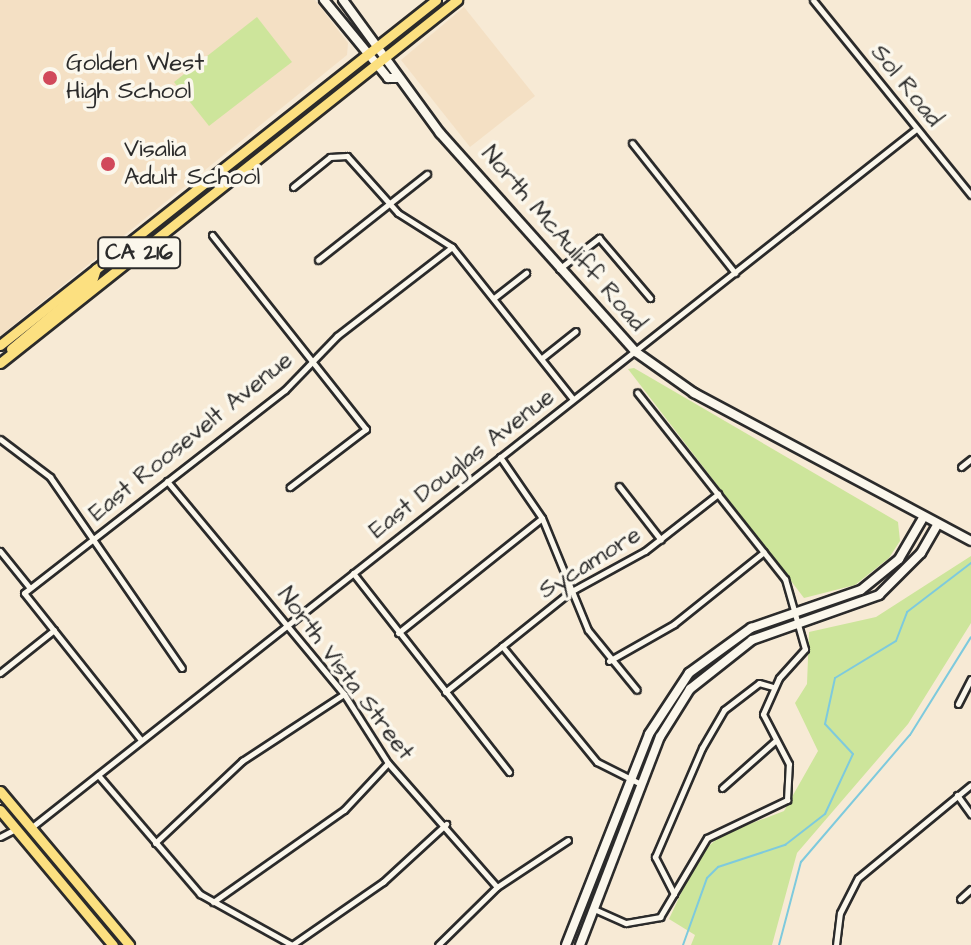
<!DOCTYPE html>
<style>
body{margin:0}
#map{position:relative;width:971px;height:945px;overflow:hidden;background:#f7ead5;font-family:"Architects Daughter",sans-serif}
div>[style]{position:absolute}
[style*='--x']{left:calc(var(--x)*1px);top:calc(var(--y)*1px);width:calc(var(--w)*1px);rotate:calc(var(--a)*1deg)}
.built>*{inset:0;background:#f4e0c4}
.green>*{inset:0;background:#cde59b}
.stream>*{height:2px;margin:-1px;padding:0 1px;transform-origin:1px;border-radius:1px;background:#7ecadd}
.roads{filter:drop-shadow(2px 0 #2b2b2b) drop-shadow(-2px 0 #2b2b2b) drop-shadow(0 2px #2b2b2b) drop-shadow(0 -2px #2b2b2b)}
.street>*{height:5px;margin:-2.5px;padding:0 2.5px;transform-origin:2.5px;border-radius:2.5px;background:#fbf7ec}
.secondary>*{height:8px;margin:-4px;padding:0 4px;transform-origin:4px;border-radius:4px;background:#fbf7ec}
.primary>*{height:9px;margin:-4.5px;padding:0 4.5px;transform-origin:4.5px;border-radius:4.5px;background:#fce080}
.dots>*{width:22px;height:22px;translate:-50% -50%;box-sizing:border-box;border:4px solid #fbf7ec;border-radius:50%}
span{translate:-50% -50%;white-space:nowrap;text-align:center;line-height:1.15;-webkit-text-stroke:7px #fbf7ec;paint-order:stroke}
.shield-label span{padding:2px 6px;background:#fbf7ec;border:2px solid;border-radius:6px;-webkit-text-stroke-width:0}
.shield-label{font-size:22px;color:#2b2b2b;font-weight:700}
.poi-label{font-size:24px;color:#2b2b2b}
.left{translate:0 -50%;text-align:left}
.street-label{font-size:24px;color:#2b2b2b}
</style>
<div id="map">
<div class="built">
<div style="clip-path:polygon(0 0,315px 0,348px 43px,347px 55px,0 336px)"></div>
<div style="clip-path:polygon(464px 7px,535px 96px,470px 147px,401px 60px)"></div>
</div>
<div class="green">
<div style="clip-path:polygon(257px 17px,292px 62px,209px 126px,174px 82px)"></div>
<div style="clip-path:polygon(634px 368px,898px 522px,900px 541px,889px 558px,855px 585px,804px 598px,628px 369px)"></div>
<div style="clip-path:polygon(971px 556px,971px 623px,908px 724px,797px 853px,772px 945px,691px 945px,695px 935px,669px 919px,699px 855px,721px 835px,784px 811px,818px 751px,795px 703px,807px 684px,809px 632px,876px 617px)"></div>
</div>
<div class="stream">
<div style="--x:683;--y:945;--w:71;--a:-70.3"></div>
<div style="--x:707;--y:878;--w:16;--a:-45"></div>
<div style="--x:718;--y:867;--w:71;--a:-18.2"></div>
<div style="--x:785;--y:845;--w:51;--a:-37.8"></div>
<div style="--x:825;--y:814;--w:66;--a:-65"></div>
<div style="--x:853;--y:754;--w:41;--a:-133"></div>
<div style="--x:825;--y:724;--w:47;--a:-77.7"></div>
<div style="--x:835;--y:678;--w:71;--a:-31.2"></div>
<div style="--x:896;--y:641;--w:31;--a:-69"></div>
<div style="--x:907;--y:612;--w:81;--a:-37.4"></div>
<div style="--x:779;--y:945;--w:86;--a:-75.2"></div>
<div style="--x:801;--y:862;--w:167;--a:-49.4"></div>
<div style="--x:910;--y:735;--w:115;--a:-58.1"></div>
</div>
<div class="roads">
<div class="street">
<div style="--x:813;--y:0;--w:251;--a:51"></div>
<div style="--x:632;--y:143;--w:166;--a:51.6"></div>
<div style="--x:293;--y:187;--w:48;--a:-39"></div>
<div style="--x:330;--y:157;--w:17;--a:-3"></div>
<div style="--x:347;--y:156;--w:76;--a:48.2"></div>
<div style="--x:398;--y:213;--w:64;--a:32.2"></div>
<div style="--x:452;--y:247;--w:194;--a:51.5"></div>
<div style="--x:212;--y:235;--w:248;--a:51.6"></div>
<div style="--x:366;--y:429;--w:96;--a:142.7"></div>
<div style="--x:318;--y:260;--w:139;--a:-38.3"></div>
<div style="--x:559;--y:269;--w:51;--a:-37.8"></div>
<div style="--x:599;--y:238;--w:79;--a:49.6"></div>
<div style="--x:494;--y:298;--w:41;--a:-38"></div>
<div style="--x:542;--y:358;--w:43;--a:-38.5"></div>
<div style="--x:0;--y:439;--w:63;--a:37.2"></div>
<div style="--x:50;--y:477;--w:232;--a:55.4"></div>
<div style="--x:500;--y:457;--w:74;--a:55.5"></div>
<div style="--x:542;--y:518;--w:121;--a:67.7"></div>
<div style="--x:588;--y:630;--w:77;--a:50.8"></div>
<div style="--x:961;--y:467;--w:13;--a:-39"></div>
<div style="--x:167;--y:481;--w:277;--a:50.3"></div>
<div style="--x:344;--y:694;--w:82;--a:57.5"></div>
<div style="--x:388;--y:763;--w:165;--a:48.7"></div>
<div style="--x:619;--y:486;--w:68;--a:52.1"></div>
<div style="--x:0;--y:551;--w:46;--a:51.1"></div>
<div style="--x:353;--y:573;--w:253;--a:51.9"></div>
<div style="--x:398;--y:633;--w:184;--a:-38.6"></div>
<div style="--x:502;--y:646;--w:150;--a:50.7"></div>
<div style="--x:597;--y:762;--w:49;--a:26.6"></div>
<div style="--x:609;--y:661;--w:75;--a:-29.6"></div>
<div style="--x:674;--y:624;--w:115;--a:-38.7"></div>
<div style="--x:0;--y:673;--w:69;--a:-38.5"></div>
<div style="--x:445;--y:692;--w:160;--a:-38.7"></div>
<div style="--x:570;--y:592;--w:85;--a:-28.7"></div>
<div style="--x:645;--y:551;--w:93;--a:-38"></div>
<div style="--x:958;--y:704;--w:28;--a:-63"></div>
<div style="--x:141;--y:740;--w:188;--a:-128.5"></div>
<div style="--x:24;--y:593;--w:331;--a:-37.9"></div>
<div style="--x:285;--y:390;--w:75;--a:-46.1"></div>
<div style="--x:337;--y:336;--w:145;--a:-37.7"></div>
<div style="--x:98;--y:775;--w:157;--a:49.4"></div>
<div style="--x:200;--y:894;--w:105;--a:29"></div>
<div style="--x:722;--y:788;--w:71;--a:-41.6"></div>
<div style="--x:957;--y:795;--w:24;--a:54"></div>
<div style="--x:32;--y:827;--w:1126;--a:-38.29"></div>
<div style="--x:0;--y:837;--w:18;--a:-27"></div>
<div style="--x:155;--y:843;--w:120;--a:-43.3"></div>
<div style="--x:242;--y:761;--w:122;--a:-33.3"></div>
<div style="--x:674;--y:894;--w:42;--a:-117.2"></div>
<div style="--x:655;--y:857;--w:119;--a:-66.7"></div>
<div style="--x:702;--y:748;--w:44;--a:-59.9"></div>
<div style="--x:724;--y:710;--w:44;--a:-37.6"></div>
<div style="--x:759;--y:683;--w:15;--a:16"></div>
<div style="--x:960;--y:899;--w:15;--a:-42"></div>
<div style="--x:213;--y:902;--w:160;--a:-35.1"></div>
<div style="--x:344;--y:810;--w:64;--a:-46.9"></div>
<div style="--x:594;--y:909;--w:35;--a:24"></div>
<div style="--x:626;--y:923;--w:35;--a:-10"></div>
<div style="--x:660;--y:917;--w:92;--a:-59.3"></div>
<div style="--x:707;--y:838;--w:89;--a:-25.4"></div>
<div style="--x:787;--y:800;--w:36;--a:-87"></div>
<div style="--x:789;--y:764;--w:56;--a:-117.5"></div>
<div style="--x:763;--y:714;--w:39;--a:-66"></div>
<div style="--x:779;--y:678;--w:39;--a:-48"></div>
<div style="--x:805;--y:649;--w:73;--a:-105.9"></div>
<div style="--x:785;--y:579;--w:238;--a:-128.4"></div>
<div style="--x:292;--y:945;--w:111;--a:-34.7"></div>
<div style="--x:383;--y:882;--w:86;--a:-42.6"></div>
<div style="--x:438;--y:945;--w:83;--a:-44.5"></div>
<div style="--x:497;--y:887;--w:85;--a:-33.5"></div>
<div style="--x:836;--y:945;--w:32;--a:-83"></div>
<div style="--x:840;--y:913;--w:39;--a:-63"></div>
<div style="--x:858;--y:878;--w:146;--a:-39.5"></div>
</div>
<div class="secondary">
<div style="--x:324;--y:0;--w:101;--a:50.6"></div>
<div style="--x:388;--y:78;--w:9;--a:0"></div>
<div style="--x:343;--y:0;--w:165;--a:53.9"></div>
<div style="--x:440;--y:133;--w:294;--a:48.2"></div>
<div style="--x:636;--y:352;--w:71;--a:35.3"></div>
<div style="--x:694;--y:393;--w:314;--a:28.1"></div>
<div style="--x:566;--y:945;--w:227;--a:-68.5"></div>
<div style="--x:649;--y:734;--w:73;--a:-56.7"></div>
<div style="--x:689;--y:673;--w:77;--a:-36"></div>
<div style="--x:751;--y:628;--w:116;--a:-19.1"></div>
<div style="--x:861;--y:590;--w:49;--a:-39.2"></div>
<div style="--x:899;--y:559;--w:48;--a:-59.7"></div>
<div style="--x:580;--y:945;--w:223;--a:-69"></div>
<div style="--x:660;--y:737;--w:57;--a:-58"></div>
<div style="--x:690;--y:689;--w:79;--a:-38.3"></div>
<div style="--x:752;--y:640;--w:135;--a:-19.5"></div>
<div style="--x:879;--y:595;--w:59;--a:-45"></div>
<div style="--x:921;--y:553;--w:32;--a:-60"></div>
</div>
<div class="primary">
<div style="--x:0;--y:345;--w:556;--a:-38.35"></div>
<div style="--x:11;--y:349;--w:106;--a:-40"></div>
<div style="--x:92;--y:281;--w:13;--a:-72"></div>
<div style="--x:0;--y:363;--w:584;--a:-38.46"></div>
<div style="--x:0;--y:791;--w:201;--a:50"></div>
<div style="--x:0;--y:810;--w:176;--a:50.1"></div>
</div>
</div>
<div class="dots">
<div style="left:50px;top:78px;background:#d1495b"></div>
<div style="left:108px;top:164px;background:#d1495b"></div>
</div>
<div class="shield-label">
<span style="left:139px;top:253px">CA 216</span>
</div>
<div class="poi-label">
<span class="left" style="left:66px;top:78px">Golden West<br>High School</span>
<span class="left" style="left:124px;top:164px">Visalia<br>Adult School</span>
</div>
<div class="street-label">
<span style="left:906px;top:86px;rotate:51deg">Sol Road</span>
<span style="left:563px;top:239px;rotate:49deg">North McAuliff Road</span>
<span style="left:191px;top:437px;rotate:-39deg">East Roosevelt Avenue</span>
<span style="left:462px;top:464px;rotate:-38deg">East Douglas Avenue</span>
<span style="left:590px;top:563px;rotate:-32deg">Sycamore</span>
<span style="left:345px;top:674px;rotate:53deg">North Vista Street</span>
</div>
</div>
